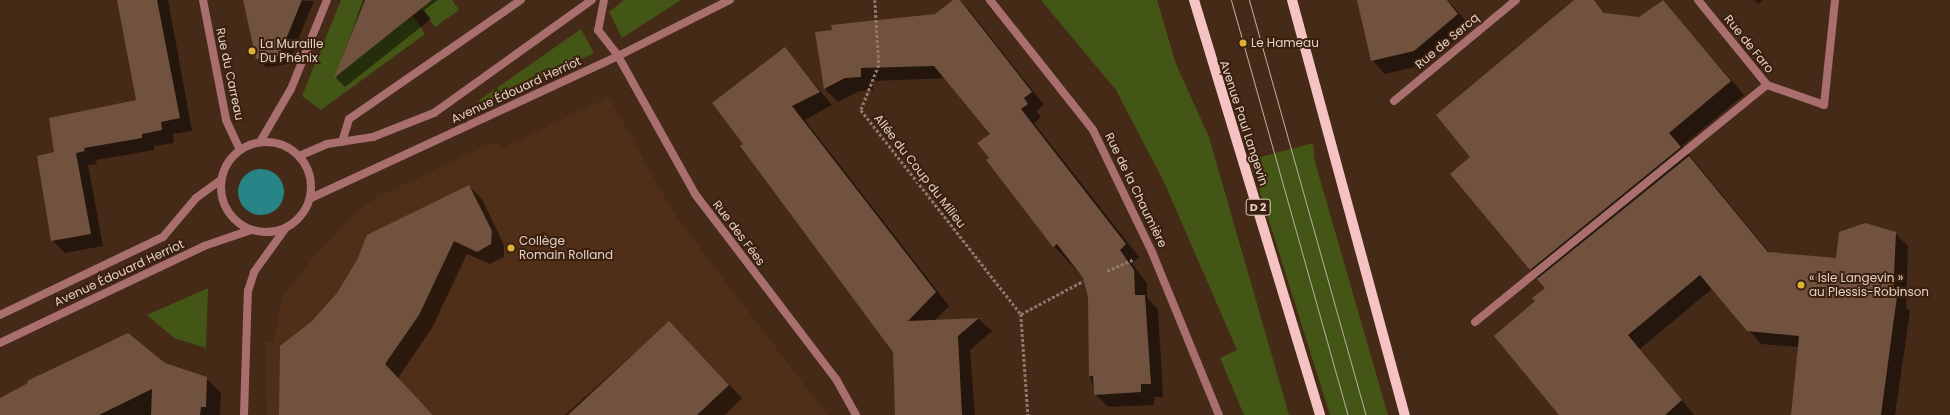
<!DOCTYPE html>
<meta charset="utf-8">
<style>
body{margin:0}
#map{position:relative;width:1950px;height:415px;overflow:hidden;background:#452a18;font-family:Poppins,sans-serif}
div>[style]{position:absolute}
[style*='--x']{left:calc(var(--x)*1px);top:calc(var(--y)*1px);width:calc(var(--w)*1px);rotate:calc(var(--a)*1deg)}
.built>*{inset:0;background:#502f18}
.green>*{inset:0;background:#445615}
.water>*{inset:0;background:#278587}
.round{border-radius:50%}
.shadow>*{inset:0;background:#0007}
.building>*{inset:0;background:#70523f}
.path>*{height:2.5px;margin-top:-1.25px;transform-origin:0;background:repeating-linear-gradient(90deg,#8f7869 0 3px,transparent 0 5px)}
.service>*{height:8px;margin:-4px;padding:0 4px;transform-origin:4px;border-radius:4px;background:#a96f6f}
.minor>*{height:8px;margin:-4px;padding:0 4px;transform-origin:4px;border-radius:4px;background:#a96f6f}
.tertiary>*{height:8px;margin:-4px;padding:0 4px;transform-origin:4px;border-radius:4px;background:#a96f6f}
.tertiary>.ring{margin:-4px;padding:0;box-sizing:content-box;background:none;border:8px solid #a96f6f;border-radius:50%}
.primary>*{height:10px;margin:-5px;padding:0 5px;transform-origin:5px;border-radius:5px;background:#f4c3c2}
.tram>*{height:1px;margin:-0.5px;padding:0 0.5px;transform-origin:0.5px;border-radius:0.5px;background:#bdaa9d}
.dots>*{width:11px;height:11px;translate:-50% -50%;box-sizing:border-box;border:2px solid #3b200e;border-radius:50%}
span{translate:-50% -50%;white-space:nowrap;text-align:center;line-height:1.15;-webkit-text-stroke:4px #3b200e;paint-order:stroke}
.shield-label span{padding:1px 3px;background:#3b200e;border:1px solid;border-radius:3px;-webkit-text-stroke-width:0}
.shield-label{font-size:11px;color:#e2d1c6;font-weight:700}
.street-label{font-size:12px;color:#e2d1c6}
.poi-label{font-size:12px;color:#e2d1c6}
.left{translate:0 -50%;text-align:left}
</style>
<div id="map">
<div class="built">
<div style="clip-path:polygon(609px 97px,672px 211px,827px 415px,267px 415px,266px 342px,274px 342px,281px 300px,313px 258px,353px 215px,375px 198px,494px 142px,503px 148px)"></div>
</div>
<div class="green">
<div style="clip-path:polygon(341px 0,365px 0,344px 52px,355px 61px,413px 16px,425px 34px,321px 110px,302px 96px)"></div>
<div style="clip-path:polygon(415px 0,452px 0,459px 10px,435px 27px)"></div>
<div style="clip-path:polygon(624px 0,681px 0,622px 38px,609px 12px)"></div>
<div style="clip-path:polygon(1041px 0,1157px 0,1176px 64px,1209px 137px,1289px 415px,1244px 415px,1220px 358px,1237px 350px,1164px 182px,1116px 90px)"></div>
<div style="clip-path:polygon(581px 29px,594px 53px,485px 103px,478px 101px)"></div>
<div style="clip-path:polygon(1313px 143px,1315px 162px,1388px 415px,1330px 415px,1250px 160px)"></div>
<div style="clip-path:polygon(208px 288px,206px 348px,174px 338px,147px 315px)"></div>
</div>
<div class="water">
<div class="round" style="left:238px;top:169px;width:46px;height:46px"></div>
</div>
<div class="shadow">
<div style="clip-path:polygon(118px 0,168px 0,192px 131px,173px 134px,174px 143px,154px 146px,154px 150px,96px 160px,97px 164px,88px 165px,103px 246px,65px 253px,52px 240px,56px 153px,137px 100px)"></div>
<div style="clip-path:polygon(245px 0,314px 1px,288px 64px,266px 67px,257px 58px)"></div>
<div style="clip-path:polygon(363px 0,438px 0,424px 10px,431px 19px,345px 87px,336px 78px)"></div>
<div style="clip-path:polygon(954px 0,960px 0,970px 11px,1044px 105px,1036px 111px,1041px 117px,1034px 123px,1139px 257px,1132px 263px,1147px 284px,1147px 298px,1158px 309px,1163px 397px,1154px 397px,1154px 405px,1108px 407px,1095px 394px,1090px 376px,1089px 297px,1083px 278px,1054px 246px,990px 158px,991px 134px,946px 78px,873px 81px,873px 90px,859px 91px,838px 102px,825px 89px,816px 33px,935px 15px)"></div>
<div style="clip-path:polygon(1361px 0,1448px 0,1471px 27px,1427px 64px,1385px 74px,1372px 60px)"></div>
<div style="clip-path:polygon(1575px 0,1594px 0,1606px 14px,1639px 18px,1662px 0,1744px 95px,1682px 146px,1770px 253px,1837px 259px,1895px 233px,1908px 246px,1906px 307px,1910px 311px,1895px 415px,1792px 415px,1798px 347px,1761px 344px,1713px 288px,1640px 349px,1694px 415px,1561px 415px,1536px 301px,1546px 288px,1451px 174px,1472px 157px)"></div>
<div style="clip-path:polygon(1754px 0,1763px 0,1758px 4px)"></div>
<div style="clip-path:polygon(785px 48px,832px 105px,805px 120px,949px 306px,934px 321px,979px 319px,992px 331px,970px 350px,975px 415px,896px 415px,894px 351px,713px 103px)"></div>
<div style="clip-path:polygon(469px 186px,482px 199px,504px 245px,504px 257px,490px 264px,467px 254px,432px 328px,398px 378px,433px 415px,280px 415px,312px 323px)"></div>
<div style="clip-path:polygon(669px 322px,742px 398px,725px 415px,565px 415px)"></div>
<div style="clip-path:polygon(165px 364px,206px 378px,221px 393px,220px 415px,0 415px,0 398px)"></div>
</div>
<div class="building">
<div style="clip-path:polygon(117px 0,157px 0,180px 118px,161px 122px,162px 130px,142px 134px,142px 138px,84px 148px,85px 151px,76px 153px,91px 234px,51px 241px,37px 156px,54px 152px,49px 118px,136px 100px)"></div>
<div style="clip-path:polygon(243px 0,302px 0,279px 56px,256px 59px)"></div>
<div style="clip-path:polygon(365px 0,432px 0,334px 78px)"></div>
<div style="clip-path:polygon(953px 0,960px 0,1032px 92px,1024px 98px,1028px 104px,1021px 109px,1126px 244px,1120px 250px,1134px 270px,1135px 295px,1145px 295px,1151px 384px,1141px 384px,1141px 392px,1094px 395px,1093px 376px,1089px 376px,1088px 297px,1083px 278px,1057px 244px,1053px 247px,986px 160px,989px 158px,977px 143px,990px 134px,934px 66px,861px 68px,861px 77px,845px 78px,824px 89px,815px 32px,832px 30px,831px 25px,935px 14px)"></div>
<div style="clip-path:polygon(1357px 0,1447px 0,1458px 14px,1414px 51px,1371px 61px)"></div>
<div style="clip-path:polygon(1574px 0,1594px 0,1604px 13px,1639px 17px,1663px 0,1731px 81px,1669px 133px,1681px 147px,1530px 270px,1450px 174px,1470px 157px,1436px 115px)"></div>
<div style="clip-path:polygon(785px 47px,820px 92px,792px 106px,936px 292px,908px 321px,979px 318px,958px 336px,962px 415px,895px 415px,893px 352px,740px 146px,743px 144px,712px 103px)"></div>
<div style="clip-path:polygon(1689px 156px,1768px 252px,1836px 258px,1839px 232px,1865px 223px,1896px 232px,1893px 296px,1897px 296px,1881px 415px,1791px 415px,1799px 336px,1747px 331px,1700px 275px,1628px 335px,1682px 400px,1665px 415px,1559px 415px,1494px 336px,1535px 301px,1532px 298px,1545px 288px,1537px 279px)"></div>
<div style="clip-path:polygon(469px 185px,492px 231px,491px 244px,477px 252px,454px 241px,419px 315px,385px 364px,433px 415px,279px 415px,280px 346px,311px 322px,337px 293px,357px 260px,367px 235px)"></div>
<div style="clip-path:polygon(669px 321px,729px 385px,697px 415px,568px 415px)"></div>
<div style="clip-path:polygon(128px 333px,165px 363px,207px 377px,206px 407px,201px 407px,200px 415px,151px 415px,152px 389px,99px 415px,0 415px,0 398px,28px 383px,27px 381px)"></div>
</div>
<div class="path">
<div style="--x:875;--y:0;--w:65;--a:86.5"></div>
<div style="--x:879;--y:65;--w:48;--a:111.8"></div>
<div style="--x:861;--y:110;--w:259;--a:51.9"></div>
<div style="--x:1021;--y:314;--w:101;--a:86"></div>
<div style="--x:1107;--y:271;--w:30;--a:-24"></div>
<div style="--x:1021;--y:314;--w:70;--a:-28"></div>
</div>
<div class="service">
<div style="--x:604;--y:0;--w:31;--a:101"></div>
<div style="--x:598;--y:30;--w:33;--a:52"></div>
<div style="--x:342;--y:142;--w:24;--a:-73"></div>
<div style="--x:349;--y:119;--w:209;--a:-34.7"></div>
<div style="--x:1475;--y:322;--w:376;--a:-39.1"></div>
<div style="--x:1767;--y:85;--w:60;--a:19.3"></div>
<div style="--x:1824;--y:105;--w:106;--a:-84"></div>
</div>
<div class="minor">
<div style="--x:990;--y:0;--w:166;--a:51.6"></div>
<div style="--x:1093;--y:130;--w:136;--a:64.2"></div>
<div style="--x:1152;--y:252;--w:176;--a:67.7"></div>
<div style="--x:1698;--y:0;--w:109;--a:50.9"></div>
<div style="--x:618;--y:56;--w:158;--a:60.8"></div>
<div style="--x:695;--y:194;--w:233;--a:52.7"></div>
<div style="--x:836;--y:379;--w:41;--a:60.9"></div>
<div style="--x:1394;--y:101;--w:158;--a:-39.6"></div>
<div style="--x:260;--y:142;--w:61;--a:-59.7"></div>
<div style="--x:291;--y:89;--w:96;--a:-68"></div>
<div style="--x:244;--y:415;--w:124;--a:-88.2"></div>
<div style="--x:248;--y:291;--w:20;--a:-72"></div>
<div style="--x:254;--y:272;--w:53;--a:-54.2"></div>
</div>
<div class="tertiary">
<div style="--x:203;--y:0;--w:122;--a:79.1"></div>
<div style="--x:226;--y:120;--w:33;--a:65"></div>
<div class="ring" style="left:221px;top:142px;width:82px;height:82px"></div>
<div style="--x:299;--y:156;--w:30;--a:-23"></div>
<div style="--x:327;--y:144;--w:47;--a:-8.7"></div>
<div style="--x:373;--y:137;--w:66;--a:-21.5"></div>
<div style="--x:434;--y:113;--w:194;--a:-35.6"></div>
<div style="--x:311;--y:198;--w:338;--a:-24.8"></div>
<div style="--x:618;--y:56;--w:125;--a:-26.6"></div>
<div style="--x:0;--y:315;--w:181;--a:-25.6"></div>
<div style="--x:163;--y:237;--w:51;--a:-49.8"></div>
<div style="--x:196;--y:198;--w:31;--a:-36"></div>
<div style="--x:0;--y:343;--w:226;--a:-25.4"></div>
<div style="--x:204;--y:246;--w:50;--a:-18.8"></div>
</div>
<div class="primary">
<div style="--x:1194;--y:0;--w:434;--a:73.1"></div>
<div style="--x:1292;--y:0;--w:430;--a:74.8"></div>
</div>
<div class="tram">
<div style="--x:1231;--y:0;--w:431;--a:74.3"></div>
<div style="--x:1249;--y:0;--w:431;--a:74.3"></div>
</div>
<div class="dots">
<div style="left:1243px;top:43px;background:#ddb133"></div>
<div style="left:252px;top:51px;background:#ddb133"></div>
<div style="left:511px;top:248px;background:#ddb133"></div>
<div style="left:1801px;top:285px;background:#ddb133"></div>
</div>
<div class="shield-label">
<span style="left:1258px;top:207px">D 2</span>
</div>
<div class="street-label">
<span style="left:1447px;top:41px;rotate:-40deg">Rue de Sercq</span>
<span style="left:1749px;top:44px;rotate:51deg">Rue de Faro</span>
<span style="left:230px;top:74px;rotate:78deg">Rue du Carreau</span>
<span style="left:516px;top:90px;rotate:-25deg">Avenue Édouard Herriot</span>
<span style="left:1244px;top:123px;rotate:72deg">Avenue Paul Langevin</span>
<span style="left:920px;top:171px;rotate:52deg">Allée du Coup du Milieu</span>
<span style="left:1136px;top:190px;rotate:64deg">Rue de la Chaumière</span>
<span style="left:739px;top:233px;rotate:53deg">Rue des Fées</span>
<span style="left:119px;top:273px;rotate:-25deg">Avenue Édouard Herriot</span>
</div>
<div class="poi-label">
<span class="left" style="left:1251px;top:43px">Le Hameau</span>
<span class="left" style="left:260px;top:51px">La Muraille<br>Du Phénix</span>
<span class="left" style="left:519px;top:248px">Collège<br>Romain Rolland</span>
<span class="left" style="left:1809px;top:285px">« Isle Langevin »<br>au Plessis-Robinson</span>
</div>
</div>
